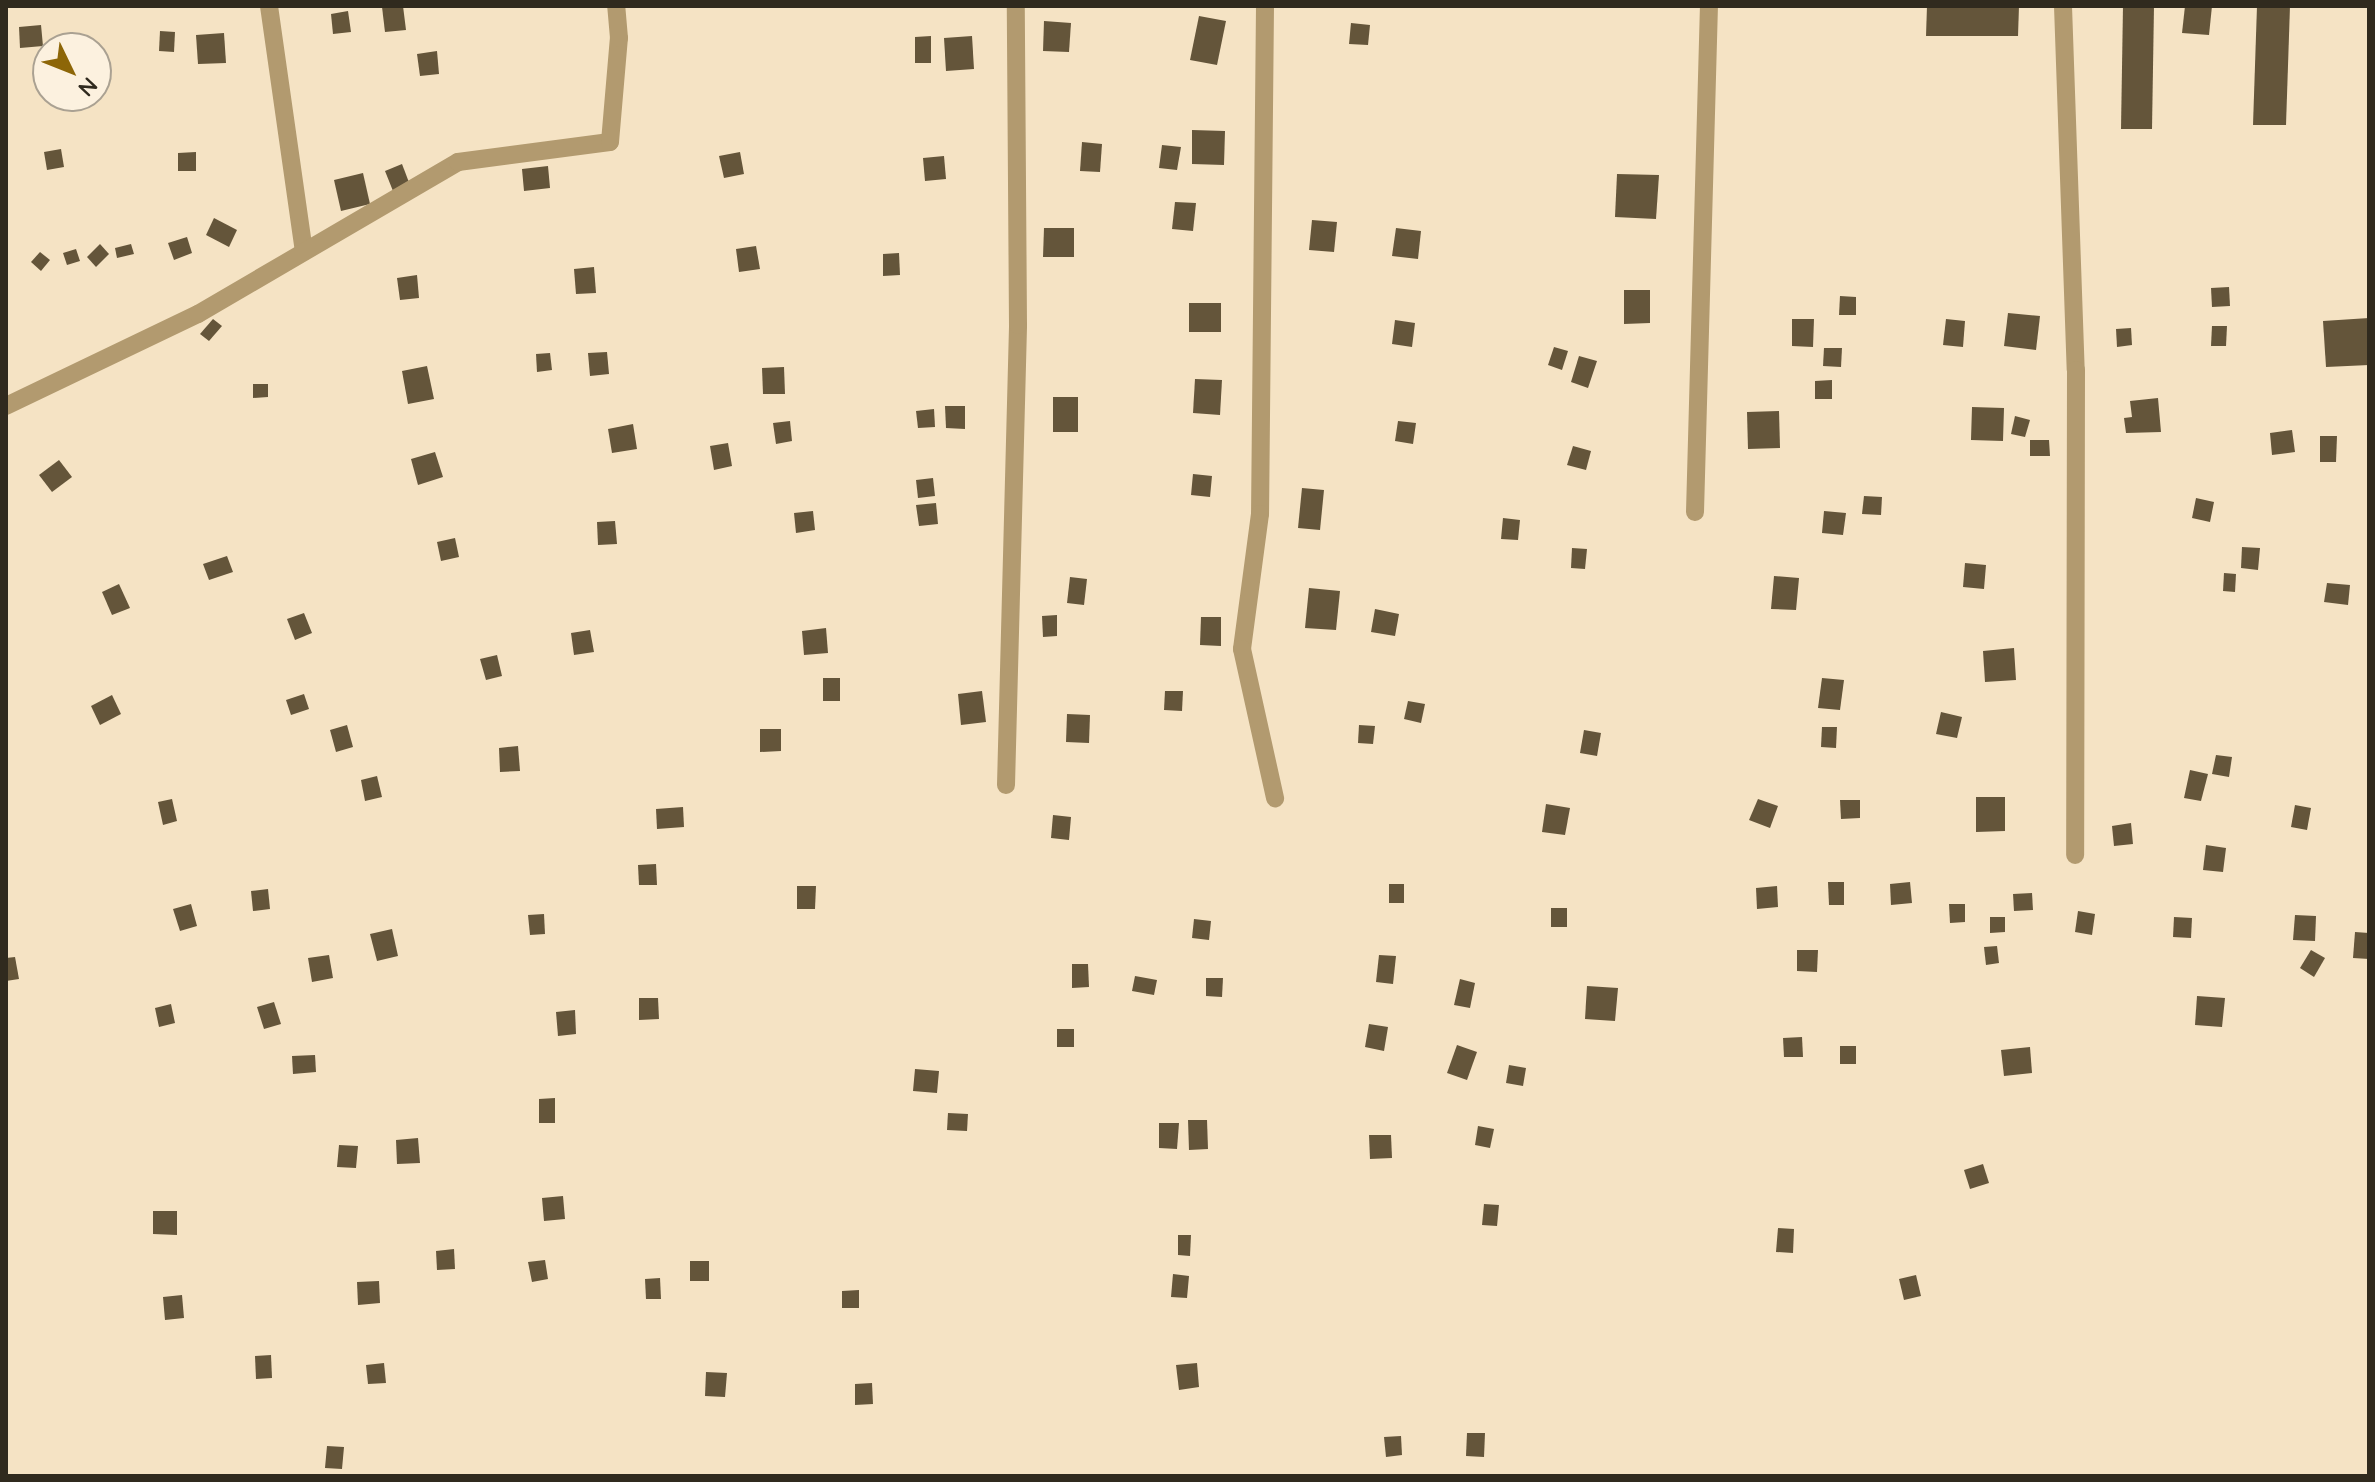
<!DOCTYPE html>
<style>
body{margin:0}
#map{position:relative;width:2375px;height:1482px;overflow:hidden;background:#f5e3c4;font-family:Quicksand,sans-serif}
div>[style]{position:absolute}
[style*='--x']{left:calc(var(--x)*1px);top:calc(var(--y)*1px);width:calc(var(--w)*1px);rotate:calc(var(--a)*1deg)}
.building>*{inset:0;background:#64553a}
.minor>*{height:18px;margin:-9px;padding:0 9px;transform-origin:9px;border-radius:9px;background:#b29a6f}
span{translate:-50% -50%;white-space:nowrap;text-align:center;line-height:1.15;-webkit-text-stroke:8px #fcf1df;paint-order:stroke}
.frame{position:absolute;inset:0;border:8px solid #302a1e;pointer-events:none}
.north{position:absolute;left:32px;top:32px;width:80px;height:80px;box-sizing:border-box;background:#fcf1df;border:2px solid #aaa192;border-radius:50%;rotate:133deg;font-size:22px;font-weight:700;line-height:32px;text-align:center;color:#302a1e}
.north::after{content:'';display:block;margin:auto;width:28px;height:36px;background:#8d6608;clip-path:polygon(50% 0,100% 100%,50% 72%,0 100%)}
</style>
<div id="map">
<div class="building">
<div style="clip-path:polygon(403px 6px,406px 30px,385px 32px,382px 7px)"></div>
<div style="clip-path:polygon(1927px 6px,2019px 6px,2018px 36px,1926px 36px)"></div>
<div style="clip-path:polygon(2123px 6px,2154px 6px,2152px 129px,2121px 129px)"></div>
<div style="clip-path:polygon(2185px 6px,2212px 6px,2209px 35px,2182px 33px)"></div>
<div style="clip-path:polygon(2257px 6px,2290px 6px,2286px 125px,2253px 125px)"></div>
<div style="clip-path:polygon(348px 11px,351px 32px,333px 34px,331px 14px)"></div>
<div style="clip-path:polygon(1199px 16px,1226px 21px,1217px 65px,1190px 60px)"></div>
<div style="clip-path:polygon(1044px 21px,1071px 23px,1069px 52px,1043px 51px)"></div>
<div style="clip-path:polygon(1351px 23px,1370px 25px,1368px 45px,1349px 44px)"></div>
<div style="clip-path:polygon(41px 25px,43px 46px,20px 48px,19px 27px)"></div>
<div style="clip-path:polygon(160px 31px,175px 32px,174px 52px,159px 51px)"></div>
<div style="clip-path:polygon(224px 33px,226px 63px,198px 64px,196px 35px)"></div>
<div style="clip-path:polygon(931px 36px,931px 63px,915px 63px,915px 37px)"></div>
<div style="clip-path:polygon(972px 36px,974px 69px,946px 71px,944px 38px)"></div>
<div style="clip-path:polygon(437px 51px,439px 74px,420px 76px,417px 54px)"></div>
<div style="clip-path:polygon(1192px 130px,1225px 131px,1224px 165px,1192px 164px)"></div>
<div style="clip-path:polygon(1082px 142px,1102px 144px,1100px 172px,1080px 171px)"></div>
<div style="clip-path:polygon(1162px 145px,1181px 147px,1177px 170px,1159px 168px)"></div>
<div style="clip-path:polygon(61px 149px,64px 167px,47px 170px,44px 152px)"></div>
<div style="clip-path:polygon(196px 152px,196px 171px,178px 171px,178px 153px)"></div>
<div style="clip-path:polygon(740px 152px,744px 174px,724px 178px,719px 156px)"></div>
<div style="clip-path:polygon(944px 156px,946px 179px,925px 181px,923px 158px)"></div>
<div style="clip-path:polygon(402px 164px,410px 185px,393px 191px,385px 171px)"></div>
<div style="clip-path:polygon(548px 166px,550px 188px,524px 191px,522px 169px)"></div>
<div style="clip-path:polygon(363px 173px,370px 204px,341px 211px,334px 180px)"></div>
<div style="clip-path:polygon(1617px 174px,1659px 175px,1656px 219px,1615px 217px)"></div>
<div style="clip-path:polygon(1175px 202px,1196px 203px,1193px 231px,1172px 229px)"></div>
<div style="clip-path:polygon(214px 218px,237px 230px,229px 247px,206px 235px)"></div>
<div style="clip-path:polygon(1312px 220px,1337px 222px,1334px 252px,1309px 250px)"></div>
<div style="clip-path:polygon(1044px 228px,1074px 228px,1074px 257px,1043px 257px)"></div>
<div style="clip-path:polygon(1396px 228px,1421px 231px,1418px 259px,1392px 256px)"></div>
<div style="clip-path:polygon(187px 237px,192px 253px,174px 260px,168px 243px)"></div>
<div style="clip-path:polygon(100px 244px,109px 254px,96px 267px,87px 257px)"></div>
<div style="clip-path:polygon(131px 244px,134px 254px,117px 258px,115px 248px)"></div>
<div style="clip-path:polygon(756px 246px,760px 269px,739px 272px,736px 249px)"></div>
<div style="clip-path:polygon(76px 249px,80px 261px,67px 265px,63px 253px)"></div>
<div style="clip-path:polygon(40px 252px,50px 260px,41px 271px,31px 262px)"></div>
<div style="clip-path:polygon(899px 253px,900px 275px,883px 276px,883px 254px)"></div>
<div style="clip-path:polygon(594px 267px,596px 293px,576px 294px,574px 269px)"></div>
<div style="clip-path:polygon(417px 275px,419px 298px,400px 300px,397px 278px)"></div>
<div style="clip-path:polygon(2229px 287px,2230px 306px,2212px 307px,2211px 288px)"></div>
<div style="clip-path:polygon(1624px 290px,1650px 290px,1650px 323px,1624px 324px)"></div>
<div style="clip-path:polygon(1840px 296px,1856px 297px,1856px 315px,1839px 315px)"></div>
<div style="clip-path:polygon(1189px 303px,1221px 303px,1221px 332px,1189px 332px)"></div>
<div style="clip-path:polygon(2008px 313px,2040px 316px,2036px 350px,2004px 346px)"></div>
<div style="clip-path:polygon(2369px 318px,2369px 365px,2326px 367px,2323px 321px)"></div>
<div style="clip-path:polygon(213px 319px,222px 326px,209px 341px,200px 334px)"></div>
<div style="clip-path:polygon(1792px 319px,1814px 319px,1813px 347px,1792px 346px)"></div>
<div style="clip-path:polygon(1946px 319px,1965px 321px,1963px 347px,1943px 345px)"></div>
<div style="clip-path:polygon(1395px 320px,1415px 323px,1412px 347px,1392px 344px)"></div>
<div style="clip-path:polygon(2212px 326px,2227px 326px,2226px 346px,2211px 346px)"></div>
<div style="clip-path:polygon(2131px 328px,2132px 345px,2117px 347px,2116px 329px)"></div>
<div style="clip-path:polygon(1554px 347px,1568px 351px,1562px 370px,1548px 365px)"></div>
<div style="clip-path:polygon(1824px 348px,1842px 348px,1841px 367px,1823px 366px)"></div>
<div style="clip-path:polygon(607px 352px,609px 374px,590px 376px,588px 353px)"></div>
<div style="clip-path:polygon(550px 353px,552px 370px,537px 372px,536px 354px)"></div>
<div style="clip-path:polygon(1579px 356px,1597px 361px,1588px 388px,1571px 382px)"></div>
<div style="clip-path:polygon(427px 366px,434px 399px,408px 404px,402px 371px)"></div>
<div style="clip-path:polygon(784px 367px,785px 394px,763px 394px,762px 368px)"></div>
<div style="clip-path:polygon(1195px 379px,1222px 380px,1220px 415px,1193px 413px)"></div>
<div style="clip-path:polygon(1832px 380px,1832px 399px,1815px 399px,1815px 381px)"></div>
<div style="clip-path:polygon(253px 384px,268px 384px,268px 397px,253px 398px)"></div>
<div style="clip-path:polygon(1053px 397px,1078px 397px,1078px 432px,1053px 432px)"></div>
<div style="clip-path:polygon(2158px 398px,2161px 432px,2126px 433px,2124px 418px,2132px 417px,2130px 401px)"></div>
<div style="clip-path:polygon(945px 406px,965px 406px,965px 429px,946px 428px)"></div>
<div style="clip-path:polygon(1972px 407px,2004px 408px,2003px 441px,1971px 440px)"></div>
<div style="clip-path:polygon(934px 409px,935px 427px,918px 428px,916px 411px)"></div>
<div style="clip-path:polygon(1779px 411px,1780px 448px,1748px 449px,1747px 412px)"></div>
<div style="clip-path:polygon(2015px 416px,2030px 420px,2025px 437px,2011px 434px)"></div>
<div style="clip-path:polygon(790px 421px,792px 441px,776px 444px,773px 423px)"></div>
<div style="clip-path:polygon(1398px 421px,1416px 423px,1413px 444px,1395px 441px)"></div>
<div style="clip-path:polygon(633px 424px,637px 449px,612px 453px,608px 429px)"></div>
<div style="clip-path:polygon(2292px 430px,2295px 452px,2272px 455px,2270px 433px)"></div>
<div style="clip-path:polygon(2320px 436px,2337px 436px,2336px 462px,2320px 462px)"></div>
<div style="clip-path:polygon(2030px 440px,2049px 440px,2050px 456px,2030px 456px)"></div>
<div style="clip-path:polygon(728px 443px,732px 466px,714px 470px,710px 446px)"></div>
<div style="clip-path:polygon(1573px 446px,1591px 451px,1586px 470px,1567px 465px)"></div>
<div style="clip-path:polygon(435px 452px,443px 477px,418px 485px,411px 459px)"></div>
<div style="clip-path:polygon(59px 460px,72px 477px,52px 492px,39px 475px)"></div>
<div style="clip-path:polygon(1193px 474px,1212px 476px,1210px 497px,1191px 495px)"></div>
<div style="clip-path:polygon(933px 478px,935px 496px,918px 498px,916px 480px)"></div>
<div style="clip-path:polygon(1302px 488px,1324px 490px,1320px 530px,1298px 528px)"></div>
<div style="clip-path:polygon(1864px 496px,1882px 497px,1881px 515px,1862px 514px)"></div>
<div style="clip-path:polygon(2196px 498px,2214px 502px,2210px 522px,2192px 518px)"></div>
<div style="clip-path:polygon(936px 503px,938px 524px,919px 526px,916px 505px)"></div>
<div style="clip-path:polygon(813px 511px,815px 530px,796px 533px,794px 513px)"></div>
<div style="clip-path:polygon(1824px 511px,1846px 513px,1843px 535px,1822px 533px)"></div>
<div style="clip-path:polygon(1503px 518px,1520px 520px,1518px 540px,1501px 539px)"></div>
<div style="clip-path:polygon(615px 521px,617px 544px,598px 545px,597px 522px)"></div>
<div style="clip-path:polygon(455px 538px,459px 557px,441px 561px,437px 542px)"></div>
<div style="clip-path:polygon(2242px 547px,2260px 548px,2258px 570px,2241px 568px)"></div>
<div style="clip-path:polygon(1572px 548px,1587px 549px,1585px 569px,1571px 568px)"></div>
<div style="clip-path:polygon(227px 556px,233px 572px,209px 580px,203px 564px)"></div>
<div style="clip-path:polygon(1965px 563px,1986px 565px,1984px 589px,1963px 587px)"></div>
<div style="clip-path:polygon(2224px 573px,2236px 574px,2235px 592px,2223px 591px)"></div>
<div style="clip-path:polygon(1774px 576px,1799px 578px,1796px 610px,1771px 609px)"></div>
<div style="clip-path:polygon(1070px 577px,1087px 579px,1084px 605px,1067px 603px)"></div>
<div style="clip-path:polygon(2327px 583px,2350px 585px,2348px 605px,2324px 602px)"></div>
<div style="clip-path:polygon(119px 584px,130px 608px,112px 615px,102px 592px)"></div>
<div style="clip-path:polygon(1309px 588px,1340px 591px,1336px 630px,1305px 628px)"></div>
<div style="clip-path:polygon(1375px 609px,1399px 614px,1395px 636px,1371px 632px)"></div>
<div style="clip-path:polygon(304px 613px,312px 633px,295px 640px,287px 619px)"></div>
<div style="clip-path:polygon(1057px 615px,1057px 636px,1043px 637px,1042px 616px)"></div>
<div style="clip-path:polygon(1201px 617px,1221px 617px,1221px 646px,1200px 645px)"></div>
<div style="clip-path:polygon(826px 628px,828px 653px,804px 655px,802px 631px)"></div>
<div style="clip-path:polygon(590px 630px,594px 652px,574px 655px,571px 633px)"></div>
<div style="clip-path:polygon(2014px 648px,2016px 680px,1985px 682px,1983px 651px)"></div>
<div style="clip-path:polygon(497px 655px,502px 676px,486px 680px,480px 659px)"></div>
<div style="clip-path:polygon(823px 678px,840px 678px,840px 701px,823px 701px)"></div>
<div style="clip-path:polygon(1822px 678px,1844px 680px,1840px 710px,1818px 708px)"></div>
<div style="clip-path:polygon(982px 691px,986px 722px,961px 725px,958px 694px)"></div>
<div style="clip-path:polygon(1165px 691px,1183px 691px,1182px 711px,1164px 710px)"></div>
<div style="clip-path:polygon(304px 694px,309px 709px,291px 715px,286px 700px)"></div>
<div style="clip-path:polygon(112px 695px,121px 714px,100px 725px,91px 706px)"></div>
<div style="clip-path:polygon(1408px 701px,1425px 704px,1421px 723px,1404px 719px)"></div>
<div style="clip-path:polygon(1941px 712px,1962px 717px,1957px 738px,1936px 734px)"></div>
<div style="clip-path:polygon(1067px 714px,1090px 715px,1089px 743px,1066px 742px)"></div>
<div style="clip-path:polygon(347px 725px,353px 747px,336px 752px,330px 730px)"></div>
<div style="clip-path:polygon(1359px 725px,1375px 726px,1373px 744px,1358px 743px)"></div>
<div style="clip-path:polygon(1822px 727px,1837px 727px,1836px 748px,1821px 747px)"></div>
<div style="clip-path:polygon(760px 729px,781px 729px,781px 751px,760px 752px)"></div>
<div style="clip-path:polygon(1584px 730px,1601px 733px,1597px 756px,1580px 753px)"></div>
<div style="clip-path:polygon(518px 746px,520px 771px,500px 772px,499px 748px)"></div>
<div style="clip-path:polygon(2216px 755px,2232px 757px,2229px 777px,2212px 774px)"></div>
<div style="clip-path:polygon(2190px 770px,2208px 774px,2201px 801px,2184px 798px)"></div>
<div style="clip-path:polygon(377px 776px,382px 797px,365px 801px,361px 780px)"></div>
<div style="clip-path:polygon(1976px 797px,2005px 797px,2005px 831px,1976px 832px)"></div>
<div style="clip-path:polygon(172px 799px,177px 821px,163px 825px,158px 802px)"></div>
<div style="clip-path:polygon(1758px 799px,1778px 806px,1770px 828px,1749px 820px)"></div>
<div style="clip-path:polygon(1840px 800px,1860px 800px,1860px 818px,1841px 819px)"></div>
<div style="clip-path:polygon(1546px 804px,1570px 808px,1565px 835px,1542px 832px)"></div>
<div style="clip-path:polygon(2295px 805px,2311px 808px,2307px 830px,2291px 827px)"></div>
<div style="clip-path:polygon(683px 807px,684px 827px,657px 829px,656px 809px)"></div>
<div style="clip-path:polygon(1053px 815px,1071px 817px,1069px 840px,1051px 838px)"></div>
<div style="clip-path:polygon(2131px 823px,2133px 844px,2114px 846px,2112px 826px)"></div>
<div style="clip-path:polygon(2206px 845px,2226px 848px,2223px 872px,2203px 870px)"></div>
<div style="clip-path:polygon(656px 864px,657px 885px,639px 885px,638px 865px)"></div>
<div style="clip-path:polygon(1828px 882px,1844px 882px,1844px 905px,1829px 905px)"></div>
<div style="clip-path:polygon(1910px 882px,1912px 903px,1891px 905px,1890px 884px)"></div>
<div style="clip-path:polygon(1389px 884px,1404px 884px,1404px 903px,1389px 903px)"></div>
<div style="clip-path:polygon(797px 886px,816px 886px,815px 909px,797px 909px)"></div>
<div style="clip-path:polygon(1777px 886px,1778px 907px,1757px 909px,1756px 888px)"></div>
<div style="clip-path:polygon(268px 889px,270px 909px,253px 911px,251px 891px)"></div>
<div style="clip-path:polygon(2032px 893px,2033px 910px,2014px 911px,2013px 894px)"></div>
<div style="clip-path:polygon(191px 904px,197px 926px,180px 931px,173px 909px)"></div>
<div style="clip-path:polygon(1949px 904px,1965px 904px,1965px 922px,1950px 923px)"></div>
<div style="clip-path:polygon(1551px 908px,1567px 908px,1567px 927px,1551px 927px)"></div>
<div style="clip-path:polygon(2078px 911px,2095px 914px,2092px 935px,2075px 932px)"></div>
<div style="clip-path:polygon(544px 914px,545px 934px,530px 935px,528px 915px)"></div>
<div style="clip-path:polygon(2295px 915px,2316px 916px,2315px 941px,2293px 940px)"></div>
<div style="clip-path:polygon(1990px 917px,2005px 917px,2005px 932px,1990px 933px)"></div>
<div style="clip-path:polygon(2174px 917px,2192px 918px,2191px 938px,2173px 937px)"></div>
<div style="clip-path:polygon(1194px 919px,1211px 921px,1209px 940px,1192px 938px)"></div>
<div style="clip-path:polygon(392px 929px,398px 956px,377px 961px,370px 934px)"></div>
<div style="clip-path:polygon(2355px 932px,2369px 933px,2369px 959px,2353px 958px)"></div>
<div style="clip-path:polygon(1997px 946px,1999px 963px,1986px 965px,1984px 947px)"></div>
<div style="clip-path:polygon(1797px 950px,1818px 950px,1817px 972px,1797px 971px)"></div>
<div style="clip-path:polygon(2311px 950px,2325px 958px,2314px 977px,2300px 968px)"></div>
<div style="clip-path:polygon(329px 955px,333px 978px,312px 982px,308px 958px)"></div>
<div style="clip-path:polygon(1379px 955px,1396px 956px,1393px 984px,1376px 982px)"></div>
<div style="clip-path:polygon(15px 957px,19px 979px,6px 981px,6px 958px)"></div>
<div style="clip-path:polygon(1072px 964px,1088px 964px,1089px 987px,1072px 988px)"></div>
<div style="clip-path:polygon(1135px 976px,1157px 980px,1154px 995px,1132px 991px)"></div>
<div style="clip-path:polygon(1206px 978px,1223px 978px,1222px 997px,1206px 996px)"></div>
<div style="clip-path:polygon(1460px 979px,1475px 983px,1470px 1008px,1454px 1005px)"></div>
<div style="clip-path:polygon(1587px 986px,1618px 988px,1615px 1021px,1585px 1019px)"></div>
<div style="clip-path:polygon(2197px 996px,2225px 998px,2222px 1027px,2195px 1025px)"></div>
<div style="clip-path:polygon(639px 998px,658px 998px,659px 1019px,639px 1020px)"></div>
<div style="clip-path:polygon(274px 1002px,281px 1024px,264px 1029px,257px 1007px)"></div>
<div style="clip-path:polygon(171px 1004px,175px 1023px,159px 1027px,155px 1008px)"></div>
<div style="clip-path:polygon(575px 1010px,576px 1034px,558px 1036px,556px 1012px)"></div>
<div style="clip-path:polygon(1369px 1024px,1388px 1027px,1384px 1051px,1365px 1047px)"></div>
<div style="clip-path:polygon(1057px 1029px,1074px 1029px,1074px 1047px,1057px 1047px)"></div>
<div style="clip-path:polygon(1802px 1037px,1803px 1057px,1784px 1057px,1783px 1038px)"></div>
<div style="clip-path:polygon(1457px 1045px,1477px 1052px,1467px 1080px,1447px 1073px)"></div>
<div style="clip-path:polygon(1840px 1046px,1856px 1046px,1856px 1064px,1840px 1064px)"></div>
<div style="clip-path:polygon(2030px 1047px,2032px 1073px,2004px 1076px,2001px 1050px)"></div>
<div style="clip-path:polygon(315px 1055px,316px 1072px,293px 1074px,292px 1056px)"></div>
<div style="clip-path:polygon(1509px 1065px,1526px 1068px,1523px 1086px,1506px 1083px)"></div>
<div style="clip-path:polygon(915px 1069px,939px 1071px,937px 1093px,913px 1091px)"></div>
<div style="clip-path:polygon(555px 1098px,555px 1123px,539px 1123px,539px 1099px)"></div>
<div style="clip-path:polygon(948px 1113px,968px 1114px,967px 1131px,947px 1130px)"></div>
<div style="clip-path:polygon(1188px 1120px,1207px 1120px,1208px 1149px,1189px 1150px)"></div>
<div style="clip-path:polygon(1159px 1123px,1179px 1123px,1177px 1149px,1159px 1148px)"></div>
<div style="clip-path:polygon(1478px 1126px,1494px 1129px,1490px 1148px,1475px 1145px)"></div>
<div style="clip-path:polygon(1369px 1135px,1391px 1135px,1392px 1158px,1370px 1159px)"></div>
<div style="clip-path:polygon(418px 1138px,420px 1163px,397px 1164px,396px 1140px)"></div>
<div style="clip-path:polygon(339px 1145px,358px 1146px,356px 1168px,337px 1167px)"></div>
<div style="clip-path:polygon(1983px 1164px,1989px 1183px,1970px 1189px,1964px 1170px)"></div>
<div style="clip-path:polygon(563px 1196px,565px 1219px,544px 1221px,542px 1198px)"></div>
<div style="clip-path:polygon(1484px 1204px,1499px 1205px,1497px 1226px,1482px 1225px)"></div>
<div style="clip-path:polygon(153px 1211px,177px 1211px,177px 1235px,153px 1234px)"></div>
<div style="clip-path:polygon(1778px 1228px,1794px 1229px,1793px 1253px,1776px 1252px)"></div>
<div style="clip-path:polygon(1178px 1235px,1191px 1235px,1190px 1256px,1178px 1255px)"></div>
<div style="clip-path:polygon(454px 1249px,455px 1269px,437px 1270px,436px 1251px)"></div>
<div style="clip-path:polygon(545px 1260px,548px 1279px,532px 1282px,528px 1262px)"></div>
<div style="clip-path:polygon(690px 1261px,709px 1261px,709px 1281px,690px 1281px)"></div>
<div style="clip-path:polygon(1173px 1274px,1189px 1276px,1187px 1298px,1171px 1297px)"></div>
<div style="clip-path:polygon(1916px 1275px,1921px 1296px,1904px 1300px,1899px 1279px)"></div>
<div style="clip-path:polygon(660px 1278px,661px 1299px,646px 1299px,645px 1279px)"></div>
<div style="clip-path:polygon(379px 1281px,380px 1303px,358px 1305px,357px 1282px)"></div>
<div style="clip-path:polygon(859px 1290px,859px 1308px,842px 1308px,842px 1291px)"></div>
<div style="clip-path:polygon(182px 1295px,184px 1318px,165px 1320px,163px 1297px)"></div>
<div style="clip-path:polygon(271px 1355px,272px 1378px,256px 1379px,255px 1356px)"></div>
<div style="clip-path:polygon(384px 1363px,386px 1383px,368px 1384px,366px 1365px)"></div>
<div style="clip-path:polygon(1197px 1363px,1199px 1387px,1179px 1390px,1176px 1365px)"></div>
<div style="clip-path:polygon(706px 1372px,727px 1373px,725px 1397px,705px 1396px)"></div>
<div style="clip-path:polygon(872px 1383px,873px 1404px,855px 1405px,855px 1384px)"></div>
<div style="clip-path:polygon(1467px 1433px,1485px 1433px,1484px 1457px,1466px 1456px)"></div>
<div style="clip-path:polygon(1401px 1436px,1402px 1455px,1386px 1457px,1384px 1437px)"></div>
<div style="clip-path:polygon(327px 1446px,344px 1447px,342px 1469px,325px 1468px)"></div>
</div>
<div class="minor">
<div style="--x:269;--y:6;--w:248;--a:81.9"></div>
<div style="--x:1265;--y:6;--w:508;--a:90.56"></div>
<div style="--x:1260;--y:514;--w:136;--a:97.6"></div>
<div style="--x:1242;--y:649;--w:153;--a:77.5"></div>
<div style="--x:2063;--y:6;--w:364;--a:88"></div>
<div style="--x:2076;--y:370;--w:485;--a:90.1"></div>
<div style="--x:6;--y:406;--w:213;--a:-25.6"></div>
<div style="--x:198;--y:314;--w:301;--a:-30.3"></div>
<div style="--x:458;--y:162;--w:153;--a:-7.5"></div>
<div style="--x:610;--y:142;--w:104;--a:-85.1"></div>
<div style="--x:619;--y:38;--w:32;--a:-95"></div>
<div style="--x:1695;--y:512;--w:506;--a:-88.42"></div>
<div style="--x:1006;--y:785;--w:460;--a:-88.5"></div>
<div style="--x:1018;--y:325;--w:319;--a:-90.4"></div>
</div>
<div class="frame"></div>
<div class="north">N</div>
</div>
